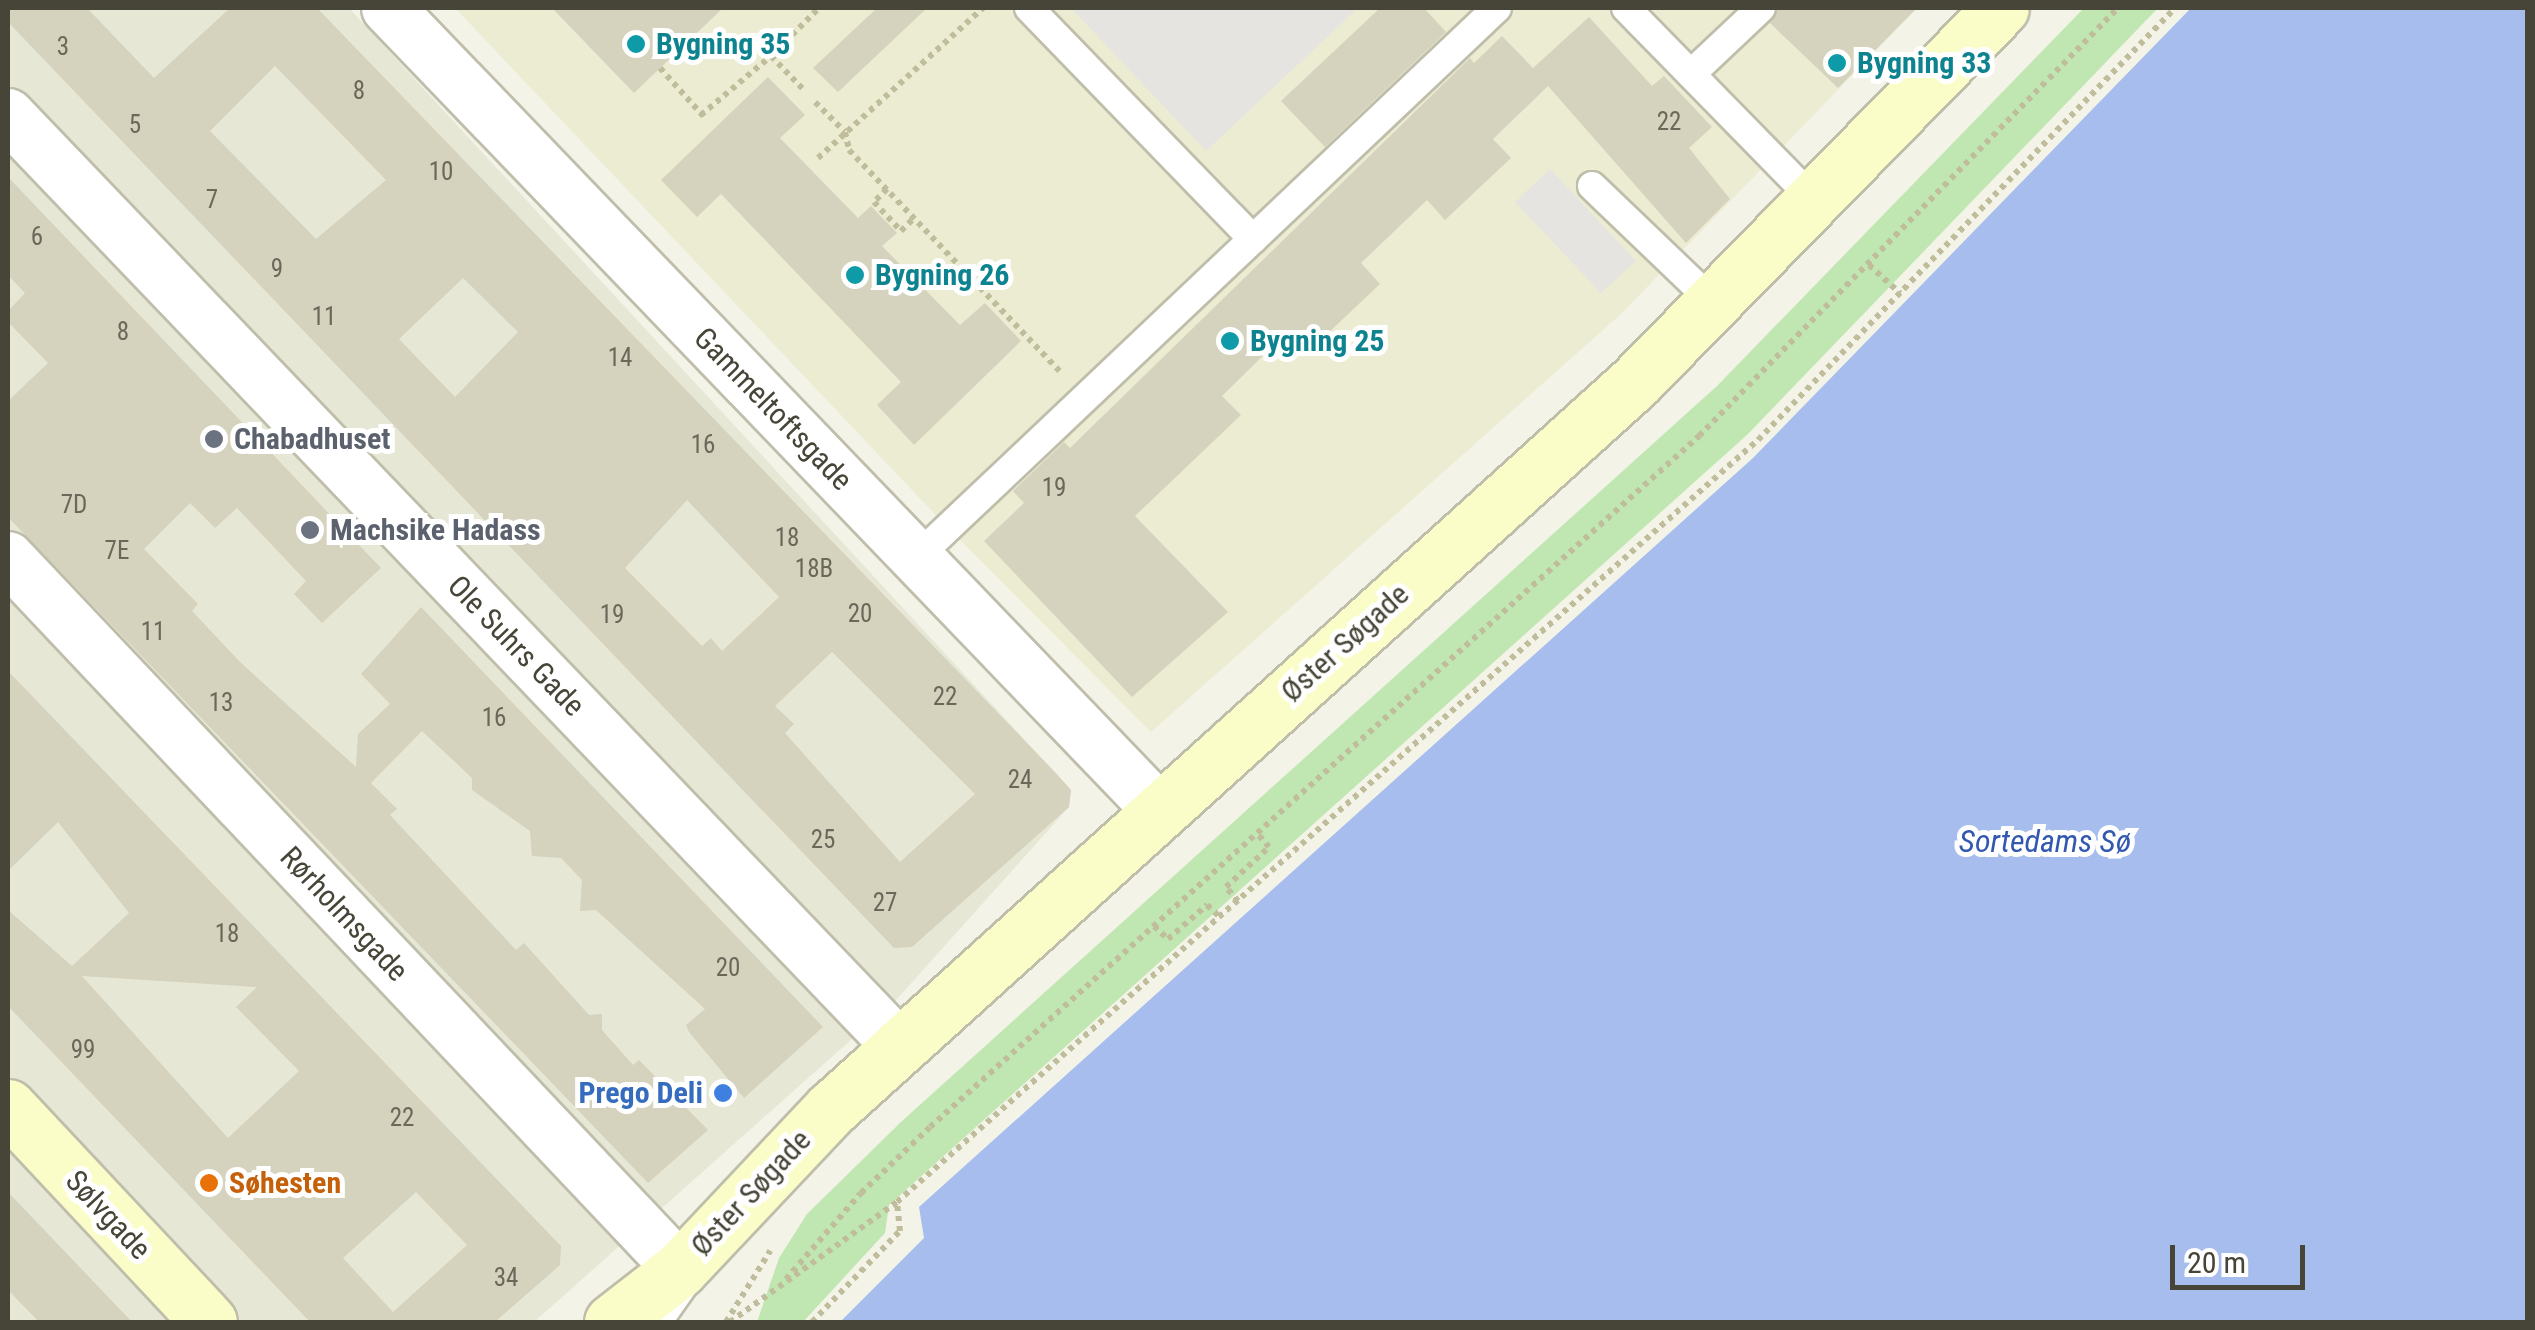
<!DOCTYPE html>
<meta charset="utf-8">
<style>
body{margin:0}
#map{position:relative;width:2535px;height:1330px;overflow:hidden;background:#f3f3e8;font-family:"Roboto Condensed",sans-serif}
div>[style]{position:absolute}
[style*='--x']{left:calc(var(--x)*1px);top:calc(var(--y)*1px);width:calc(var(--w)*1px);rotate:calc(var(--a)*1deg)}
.residential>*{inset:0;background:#e7e7d6}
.education>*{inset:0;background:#ececd2}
.green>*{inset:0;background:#c0e7b2}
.parking>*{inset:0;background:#e5e4e0}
.water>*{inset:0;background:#a6bdee}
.building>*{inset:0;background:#d5d2be}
.path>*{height:6px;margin-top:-3px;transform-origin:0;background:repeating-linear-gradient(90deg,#c0bd9c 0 5px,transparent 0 10px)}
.roads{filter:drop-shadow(2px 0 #bfbeab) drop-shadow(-2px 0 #bfbeab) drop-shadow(0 2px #bfbeab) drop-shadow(0 -2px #bfbeab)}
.lane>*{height:28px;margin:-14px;padding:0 14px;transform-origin:14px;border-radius:14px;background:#fff}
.street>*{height:52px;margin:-26px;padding:0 26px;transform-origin:26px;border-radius:26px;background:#fff}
.secondary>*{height:55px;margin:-27.5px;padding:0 27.5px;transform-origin:27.5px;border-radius:27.5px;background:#fbfdc8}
.dots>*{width:28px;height:28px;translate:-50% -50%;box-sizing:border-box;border:5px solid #fff;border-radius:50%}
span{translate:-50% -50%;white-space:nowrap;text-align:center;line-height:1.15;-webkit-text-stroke:10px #fff;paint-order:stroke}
.number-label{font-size:25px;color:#6a6859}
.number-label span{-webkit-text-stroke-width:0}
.culture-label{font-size:30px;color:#0d838f;font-weight:700}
.left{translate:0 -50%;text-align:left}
.street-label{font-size:30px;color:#474537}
.worship-label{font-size:30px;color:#5b616d;font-weight:700}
.shop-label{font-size:30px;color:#366cbe;font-weight:700}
.right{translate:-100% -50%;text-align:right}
.food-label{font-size:30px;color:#c56008;font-weight:700}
.water-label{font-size:32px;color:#3258b0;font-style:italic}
.frame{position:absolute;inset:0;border:10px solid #474537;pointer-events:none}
.scale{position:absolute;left:2170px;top:1245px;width:135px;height:45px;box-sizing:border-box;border:5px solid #474537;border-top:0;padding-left:12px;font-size:30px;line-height:35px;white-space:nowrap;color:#474537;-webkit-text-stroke:8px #fff;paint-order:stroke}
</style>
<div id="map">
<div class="residential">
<div style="clip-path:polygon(8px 8px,349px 8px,1071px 790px,1069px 807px,897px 999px,534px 1322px,8px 1322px)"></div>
</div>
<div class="education">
<div style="clip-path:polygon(455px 8px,1917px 8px,1621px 314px,1151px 732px,948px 528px)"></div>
</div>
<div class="green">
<div style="clip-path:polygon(2084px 8px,2158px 8px,1748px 434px,889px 1205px,885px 1233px,803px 1322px,757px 1322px,779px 1258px,807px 1214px,902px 1121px,1717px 386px)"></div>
</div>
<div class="parking">
<div style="clip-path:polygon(1071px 8px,1358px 8px,1206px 151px)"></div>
<div style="clip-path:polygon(1550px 169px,1636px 261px,1601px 293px,1515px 202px)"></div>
</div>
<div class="water">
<div style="clip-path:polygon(2191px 8px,2527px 8px,2527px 1322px,840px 1322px,924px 1238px,919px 1207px,1753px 458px)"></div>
</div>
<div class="building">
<div style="clip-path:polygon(evenodd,8px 8px,87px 8px,154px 78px,230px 8px,317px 8px,1053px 770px,1071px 790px,1069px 807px,912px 947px,894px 948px,8px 22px,8px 8px,275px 66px,386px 180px,316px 239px,210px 131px,275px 66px,8px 8px,463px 278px,518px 332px,455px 397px,399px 339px,463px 278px,8px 8px,687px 500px,779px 597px,722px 651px,711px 638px,702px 646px,625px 568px,687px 500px,8px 8px,832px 652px,975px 794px,900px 862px,785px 733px,794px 724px,775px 706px,832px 652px)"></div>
<div style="clip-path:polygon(552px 8px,723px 8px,634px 93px)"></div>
<div style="clip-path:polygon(877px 8px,927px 8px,838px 92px,813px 68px)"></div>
<div style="clip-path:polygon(1380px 8px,1424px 8px,1446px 32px,1325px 147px,1281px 101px)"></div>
<div style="clip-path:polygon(1778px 8px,1917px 8px,1838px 88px,1770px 23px)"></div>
<div style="clip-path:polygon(1589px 17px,1652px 86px,1664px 76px,1712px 127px,1689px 148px,1730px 199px,1686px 243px,1548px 86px,1493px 139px,1511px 158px,1445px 220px,1427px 200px,1361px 263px,1380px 284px,1308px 352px,1288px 331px,1222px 396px,1241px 415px,1135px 516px,1228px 612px,1132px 697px,984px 541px,1024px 503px,1013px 491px,1064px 442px,1070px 448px,1470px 58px,1474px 63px,1502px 36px,1533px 68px)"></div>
<div style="clip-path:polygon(768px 77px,805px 115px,780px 138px,858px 218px,871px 206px,897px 233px,882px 246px,960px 325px,985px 303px,1021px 341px,914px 445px,877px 405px,901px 382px,721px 194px,697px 217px,661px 180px)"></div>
<div style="clip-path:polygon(8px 177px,381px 568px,322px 623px,294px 594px,306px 581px,237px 508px,215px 528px,190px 503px,144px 549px,198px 604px,192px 611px,240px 662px,356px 767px,358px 734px,390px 704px,361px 674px,421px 607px,823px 1027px,744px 1098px,689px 1032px,686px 1025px,705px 1009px,596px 910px,580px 911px,582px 880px,561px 858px,532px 856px,530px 831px,472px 790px,472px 778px,422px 731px,371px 783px,397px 809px,390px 815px,516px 950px,524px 943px,589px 1015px,602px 1014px,602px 1030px,633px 1065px,639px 1060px,708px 1130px,648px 1183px,8px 517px,8px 401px,48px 363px,8px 322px,8px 311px,25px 293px,8px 275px)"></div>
<div style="clip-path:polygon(evenodd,8px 671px,561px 1246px,560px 1265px,495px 1322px,310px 1322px,8px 1006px,8px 910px,72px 966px,129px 913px,58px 822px,8px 871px,8px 671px,82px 976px,257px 987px,236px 1007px,299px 1071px,228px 1138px,82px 976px,8px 671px,416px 1192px,467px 1245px,393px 1312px,343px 1258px,416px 1192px)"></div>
<div style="clip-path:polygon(8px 1192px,132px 1322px,39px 1322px,8px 1290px)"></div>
</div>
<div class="path">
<div style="--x:771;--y:56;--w:68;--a:-45"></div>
<div style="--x:660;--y:68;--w:69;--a:48"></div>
<div style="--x:815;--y:102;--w:42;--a:45"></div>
<div style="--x:845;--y:132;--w:18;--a:77"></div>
<div style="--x:849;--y:150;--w:308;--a:46.4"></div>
<div style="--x:701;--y:115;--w:92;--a:-40.1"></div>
<div style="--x:771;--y:56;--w:46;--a:45.9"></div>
<div style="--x:818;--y:158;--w:223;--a:-42.3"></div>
<div style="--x:887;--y:189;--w:18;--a:135"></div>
<div style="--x:874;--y:202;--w:40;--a:47"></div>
<div style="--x:901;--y:231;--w:20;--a:-45"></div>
<div style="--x:1869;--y:265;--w:42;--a:42.1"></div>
<div style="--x:1238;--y:901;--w:18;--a:-131"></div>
<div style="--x:1226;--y:887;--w:59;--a:-42.9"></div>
<div style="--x:1269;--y:847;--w:18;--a:-131"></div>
<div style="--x:1154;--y:926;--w:19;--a:43"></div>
<div style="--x:1168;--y:939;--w:52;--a:-41.1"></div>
<div style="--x:1207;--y:905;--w:18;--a:43"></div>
<div style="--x:786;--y:1279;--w:114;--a:-48.9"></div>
<div style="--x:861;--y:1193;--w:95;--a:-43.7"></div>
<div style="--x:930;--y:1127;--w:1034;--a:-41.94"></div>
<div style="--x:1699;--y:436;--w:599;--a:-45.61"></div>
<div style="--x:726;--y:1322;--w:84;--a:-58.2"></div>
<div style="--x:730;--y:1322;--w:206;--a:-35.7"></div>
<div style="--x:812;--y:1322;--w:127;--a:-46"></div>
<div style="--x:900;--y:1231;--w:29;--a:-96"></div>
<div style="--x:897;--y:1202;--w:1150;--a:-41.51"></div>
<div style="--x:1758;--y:440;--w:600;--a:-46.01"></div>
</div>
<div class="roads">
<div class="lane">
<div style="--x:1029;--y:8;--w:322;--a:45.9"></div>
<div style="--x:1626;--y:8;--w:269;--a:45.6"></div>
<div style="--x:1691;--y:74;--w:96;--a:-43.3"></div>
<div style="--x:1592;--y:186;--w:169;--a:43.8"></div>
<div style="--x:916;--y:558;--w:800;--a:-43.43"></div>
</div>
<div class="street">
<div style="--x:388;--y:8;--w:1112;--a:46.13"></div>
<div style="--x:8;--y:115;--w:1290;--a:46.26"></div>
<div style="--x:8;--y:558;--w:978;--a:46.62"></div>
<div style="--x:680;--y:1269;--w:45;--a:125.1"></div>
</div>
<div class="secondary">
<div style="--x:8;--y:1107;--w:294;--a:46.9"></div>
<div style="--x:612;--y:1322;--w:86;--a:-37.9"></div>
<div style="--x:680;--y:1269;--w:220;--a:-46.7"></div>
<div style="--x:831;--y:1109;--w:1084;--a:-42.12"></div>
<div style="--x:1635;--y:382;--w:523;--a:-45.62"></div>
</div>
</div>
<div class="dots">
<div style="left:636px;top:44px;background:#0f9aa8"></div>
<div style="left:1837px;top:63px;background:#0f9aa8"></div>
<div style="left:855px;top:275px;background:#0f9aa8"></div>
<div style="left:1230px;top:341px;background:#0f9aa8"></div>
<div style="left:214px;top:439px;background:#6b7280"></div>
<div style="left:310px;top:530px;background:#6b7280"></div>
<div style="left:723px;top:1093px;background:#3f7fe0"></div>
<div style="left:209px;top:1183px;background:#e8710a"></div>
</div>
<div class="number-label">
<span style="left:63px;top:47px">3</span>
<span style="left:359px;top:91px">8</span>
<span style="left:1669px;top:122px">22</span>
<span style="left:135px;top:125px">5</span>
<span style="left:441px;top:172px">10</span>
<span style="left:212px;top:200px">7</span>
<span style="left:37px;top:237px">6</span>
<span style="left:277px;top:269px">9</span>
<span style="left:324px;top:317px">11</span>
<span style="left:123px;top:332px">8</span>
<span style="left:620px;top:358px">14</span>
<span style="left:703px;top:445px">16</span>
<span style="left:1054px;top:488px">19</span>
<span style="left:74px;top:505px">7D</span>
<span style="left:787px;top:538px">18</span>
<span style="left:117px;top:551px">7E</span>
<span style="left:814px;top:569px">18B</span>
<span style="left:860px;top:614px">20</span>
<span style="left:612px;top:615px">19</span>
<span style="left:153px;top:632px">11</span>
<span style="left:945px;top:697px">22</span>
<span style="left:221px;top:703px">13</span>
<span style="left:494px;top:718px">16</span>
<span style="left:1020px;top:780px">24</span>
<span style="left:823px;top:840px">25</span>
<span style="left:885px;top:903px">27</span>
<span style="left:227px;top:934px">18</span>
<span style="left:728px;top:968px">20</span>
<span style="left:83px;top:1050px">99</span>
<span style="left:402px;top:1118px">22</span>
<span style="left:506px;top:1278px">34</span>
</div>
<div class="culture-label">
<span class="left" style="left:656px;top:44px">Bygning 35</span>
<span class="left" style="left:1857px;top:63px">Bygning 33</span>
<span class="left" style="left:875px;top:275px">Bygning 26</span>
<span class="left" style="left:1250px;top:341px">Bygning 25</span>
</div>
<div class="street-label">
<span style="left:773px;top:409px;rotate:46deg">Gammeltoftsgade</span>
<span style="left:1345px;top:643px;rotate:-42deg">Øster Søgade</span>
<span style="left:516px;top:646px;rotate:46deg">Ole Suhrs Gade</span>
<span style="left:344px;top:914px;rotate:47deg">Rørholmsgade</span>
<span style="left:751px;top:1193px;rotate:-47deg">Øster Søgade</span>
<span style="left:108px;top:1215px;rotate:47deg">Sølvgade</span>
</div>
<div class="worship-label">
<span class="left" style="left:234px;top:439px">Chabadhuset</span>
<span class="left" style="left:330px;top:530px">Machsike Hadass</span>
</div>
<div class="shop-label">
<span class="right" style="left:703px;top:1093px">Prego Deli</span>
</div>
<div class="food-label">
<span class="left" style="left:229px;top:1183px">Søhesten</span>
</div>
<div class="water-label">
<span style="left:2045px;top:841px">Sortedams Sø</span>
</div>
<div class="frame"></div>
<div class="scale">20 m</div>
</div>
